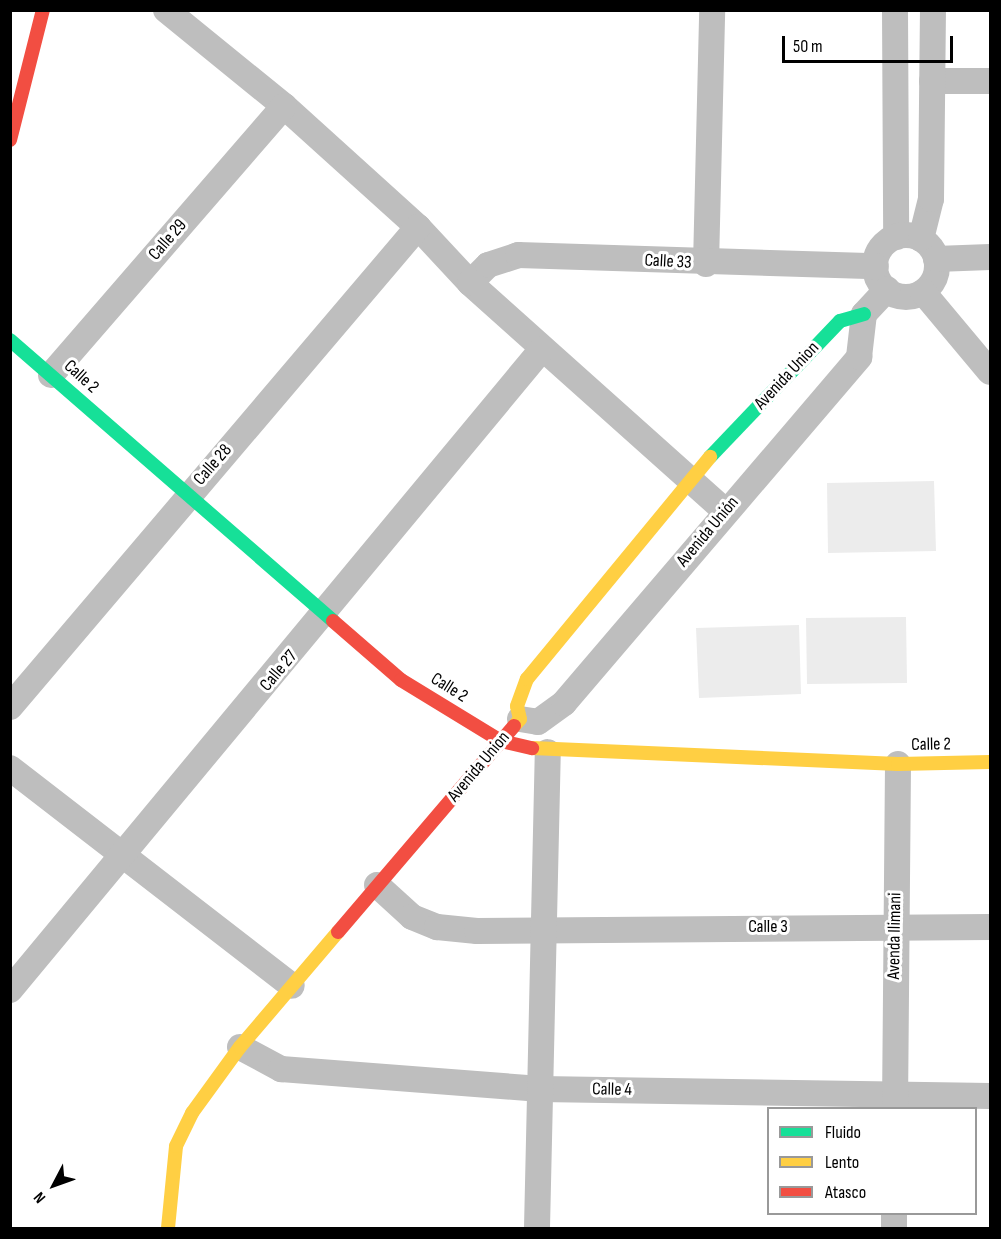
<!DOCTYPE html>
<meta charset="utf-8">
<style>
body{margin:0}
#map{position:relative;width:1001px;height:1239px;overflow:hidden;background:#fff;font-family:"Sofia Sans Condensed",sans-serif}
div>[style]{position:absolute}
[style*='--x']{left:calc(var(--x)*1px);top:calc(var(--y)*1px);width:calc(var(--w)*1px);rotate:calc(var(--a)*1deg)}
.green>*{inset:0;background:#ececec}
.street>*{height:26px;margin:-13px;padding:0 13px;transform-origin:13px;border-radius:13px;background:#bebebe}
.street>.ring{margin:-13px;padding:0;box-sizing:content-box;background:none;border:26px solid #bebebe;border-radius:50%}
.fast>*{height:14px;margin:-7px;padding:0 7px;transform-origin:7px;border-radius:7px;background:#16e098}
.slow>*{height:14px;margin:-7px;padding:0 7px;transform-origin:7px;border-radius:7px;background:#ffcf43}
.jam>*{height:14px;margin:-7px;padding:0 7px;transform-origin:7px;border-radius:7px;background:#f24e42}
span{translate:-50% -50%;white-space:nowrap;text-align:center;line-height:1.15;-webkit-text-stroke:6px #fff;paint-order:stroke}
.street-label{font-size:18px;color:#000}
.frame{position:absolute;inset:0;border:12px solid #000;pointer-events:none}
.legend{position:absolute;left:767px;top:1107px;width:210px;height:108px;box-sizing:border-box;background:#fff;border:2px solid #999;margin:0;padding:8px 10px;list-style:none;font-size:18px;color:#000}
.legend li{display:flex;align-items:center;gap:12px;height:30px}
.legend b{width:30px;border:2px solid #999}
.north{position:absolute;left:24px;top:1155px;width:60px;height:60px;-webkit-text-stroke:4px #fff;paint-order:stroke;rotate:229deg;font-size:16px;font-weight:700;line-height:24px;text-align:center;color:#000}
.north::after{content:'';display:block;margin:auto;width:21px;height:27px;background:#000;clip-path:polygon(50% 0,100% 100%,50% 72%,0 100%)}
.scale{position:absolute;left:782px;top:36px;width:171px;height:27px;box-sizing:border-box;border:3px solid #000;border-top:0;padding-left:8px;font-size:18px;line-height:21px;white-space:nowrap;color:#000;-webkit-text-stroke:4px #fff;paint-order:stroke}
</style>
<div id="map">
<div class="green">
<div style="clip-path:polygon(934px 481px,936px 551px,828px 553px,827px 483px)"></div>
<div style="clip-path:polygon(906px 617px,907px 683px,807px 684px,806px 618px)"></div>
<div style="clip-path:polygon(799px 625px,801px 694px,699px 698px,696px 628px)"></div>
</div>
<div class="street">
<div style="--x:166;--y:10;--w:152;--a:39.1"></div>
<div style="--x:284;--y:106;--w:181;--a:42.1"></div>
<div style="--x:418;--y:227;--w:76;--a:47.1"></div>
<div style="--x:470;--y:283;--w:342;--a:41.8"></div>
<div style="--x:895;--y:10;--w:227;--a:89.7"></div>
<div style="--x:932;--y:81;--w:58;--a:0"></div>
<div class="ring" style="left:875px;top:235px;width:36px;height:36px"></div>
<div style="--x:921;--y:239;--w:41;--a:-76"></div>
<div style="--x:931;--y:199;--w:189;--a:-89.4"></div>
<div style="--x:936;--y:259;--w:54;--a:-2.1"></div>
<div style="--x:706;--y:264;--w:254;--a:-88.6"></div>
<div style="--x:470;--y:283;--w:25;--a:-45"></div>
<div style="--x:488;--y:265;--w:32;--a:-18"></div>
<div style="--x:518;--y:255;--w:358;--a:1.8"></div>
<div style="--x:923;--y:292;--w:104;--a:50.1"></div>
<div style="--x:51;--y:375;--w:356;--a:-49.1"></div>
<div style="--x:10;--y:707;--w:630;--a:-49.64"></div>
<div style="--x:520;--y:719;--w:18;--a:9"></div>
<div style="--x:538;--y:722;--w:32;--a:-36"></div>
<div style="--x:564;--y:703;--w:455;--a:-49.5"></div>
<div style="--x:859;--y:357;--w:43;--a:-83.4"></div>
<div style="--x:864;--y:314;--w:34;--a:-47"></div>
<div style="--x:10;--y:768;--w:356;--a:37.7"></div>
<div style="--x:377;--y:885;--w:47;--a:42.4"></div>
<div style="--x:412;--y:917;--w:27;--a:22"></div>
<div style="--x:437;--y:927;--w:40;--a:5.7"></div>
<div style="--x:477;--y:931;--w:513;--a:-0.45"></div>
<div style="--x:10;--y:990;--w:833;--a:-50.31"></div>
<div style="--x:240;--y:1047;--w:47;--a:28.2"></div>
<div style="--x:281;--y:1069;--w:260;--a:4.4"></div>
<div style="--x:540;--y:1089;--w:450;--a:0.9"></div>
<div style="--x:895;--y:1108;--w:344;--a:-89.5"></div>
<div style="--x:537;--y:1228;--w:476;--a:-88.7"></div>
<div style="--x:894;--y:1228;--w:14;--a:-90"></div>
</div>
<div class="fast">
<div style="--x:10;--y:340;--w:428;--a:41"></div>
<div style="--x:710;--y:457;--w:188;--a:-46.3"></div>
<div style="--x:840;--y:321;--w:25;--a:-16"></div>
</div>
<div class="slow">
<div style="--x:514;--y:726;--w:9;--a:-49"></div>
<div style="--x:520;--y:719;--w:13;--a:-103"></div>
<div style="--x:517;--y:706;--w:29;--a:-70"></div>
<div style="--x:527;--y:679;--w:288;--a:-50.5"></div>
<div style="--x:532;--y:748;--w:366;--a:2.5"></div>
<div style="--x:898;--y:764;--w:92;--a:-1.2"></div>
<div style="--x:168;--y:1228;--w:82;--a:-84.4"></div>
<div style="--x:176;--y:1146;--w:37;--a:-64"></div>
<div style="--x:192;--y:1113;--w:82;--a:-54"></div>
<div style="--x:240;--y:1047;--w:151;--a:-49.6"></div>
</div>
<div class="jam">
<div style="--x:10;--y:140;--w:134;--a:-75.8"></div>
<div style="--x:333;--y:621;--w:90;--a:40.9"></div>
<div style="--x:401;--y:680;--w:117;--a:31.4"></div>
<div style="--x:501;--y:741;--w:32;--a:13"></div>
<div style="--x:338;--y:932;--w:271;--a:-49.5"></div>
</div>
<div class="street-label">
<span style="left:168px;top:240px;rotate:-49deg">Calle 29</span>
<span style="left:668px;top:262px;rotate:3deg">Calle 33</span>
<span style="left:787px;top:376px;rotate:-47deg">Avenida Union</span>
<span style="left:81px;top:377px;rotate:42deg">Calle 2</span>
<span style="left:213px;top:465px;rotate:-49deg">Calle 28</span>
<span style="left:708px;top:532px;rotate:-50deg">Avenida Unión</span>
<span style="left:279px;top:671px;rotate:-50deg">Calle 27</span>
<span style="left:449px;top:688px;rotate:32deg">Calle 2</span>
<span style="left:931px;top:745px;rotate:-1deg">Calle 2</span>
<span style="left:479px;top:767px;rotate:-50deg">Avenida Union</span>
<span style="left:768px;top:927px">Calle 3</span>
<span style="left:895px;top:936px;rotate:-89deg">Avenda Ilimani</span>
<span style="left:612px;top:1090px;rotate:1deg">Calle 4</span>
</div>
<div class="frame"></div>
<ul class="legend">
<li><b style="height:8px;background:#16e098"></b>Fluido</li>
<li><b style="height:8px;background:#ffcf43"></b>Lento</li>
<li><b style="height:8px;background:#f24e42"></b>Atasco</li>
</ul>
<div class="north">N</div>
<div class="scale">50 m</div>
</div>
